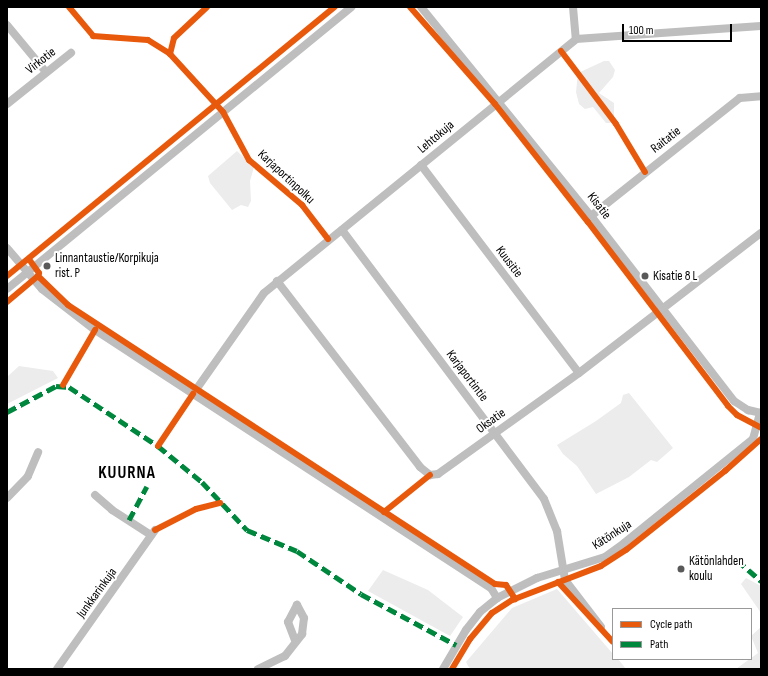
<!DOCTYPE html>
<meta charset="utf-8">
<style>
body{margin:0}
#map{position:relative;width:768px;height:676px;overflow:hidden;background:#fff;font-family:"Sofia Sans Condensed",sans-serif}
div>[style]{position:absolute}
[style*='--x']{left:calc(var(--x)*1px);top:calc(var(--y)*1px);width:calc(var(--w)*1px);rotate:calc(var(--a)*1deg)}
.green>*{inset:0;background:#ececec}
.minor>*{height:8px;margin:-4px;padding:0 4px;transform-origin:4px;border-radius:4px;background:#bebebe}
.quiet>*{height:5px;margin-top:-2.5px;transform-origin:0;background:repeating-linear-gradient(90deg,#00873e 0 10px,transparent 0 15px)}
.cycleway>*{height:6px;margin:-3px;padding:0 3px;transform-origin:3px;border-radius:3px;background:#e8590c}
.dots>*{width:11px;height:11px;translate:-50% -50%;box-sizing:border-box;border:2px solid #fff;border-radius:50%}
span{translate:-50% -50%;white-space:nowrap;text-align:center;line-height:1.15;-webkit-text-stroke:4px #fff;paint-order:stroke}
.street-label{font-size:13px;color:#000}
.poi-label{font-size:13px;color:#000}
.left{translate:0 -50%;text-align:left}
.district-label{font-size:17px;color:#000;font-weight:700;letter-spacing:1px}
.frame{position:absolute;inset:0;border:8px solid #000;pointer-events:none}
.legend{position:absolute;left:612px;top:608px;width:140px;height:52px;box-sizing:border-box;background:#fff;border:1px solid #999;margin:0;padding:5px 7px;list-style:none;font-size:12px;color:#000}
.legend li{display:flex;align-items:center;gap:8px;height:20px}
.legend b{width:20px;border:1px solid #999}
.scale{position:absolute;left:622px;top:24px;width:110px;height:18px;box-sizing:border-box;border:2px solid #000;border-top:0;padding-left:5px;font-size:12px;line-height:14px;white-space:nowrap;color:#000;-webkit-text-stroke:3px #fff;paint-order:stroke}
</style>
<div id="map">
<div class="green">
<div style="clip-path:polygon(604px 61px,609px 61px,615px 70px,613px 77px,599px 93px,614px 103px,614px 118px,610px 123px,606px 123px,593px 107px,585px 109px,579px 104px,576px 92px,578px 73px)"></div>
<div style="clip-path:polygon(237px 151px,254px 167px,250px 181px,251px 201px,248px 207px,241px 205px,232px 210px,210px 183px,208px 176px)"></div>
<div style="clip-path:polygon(19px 366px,53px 371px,58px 378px,7px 404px,7px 377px)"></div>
<div style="clip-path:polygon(629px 393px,673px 448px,657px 462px,651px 460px,629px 477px,596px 494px,577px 466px,563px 454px,557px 445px,596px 421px,621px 403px,623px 395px)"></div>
<div style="clip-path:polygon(383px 570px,428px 590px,463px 617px,450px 636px,368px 591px)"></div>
<div style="clip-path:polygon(746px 578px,761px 586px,761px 613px,741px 584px)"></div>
<div style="clip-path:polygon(557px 589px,613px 654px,613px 659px,618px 659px,626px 669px,471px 669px,468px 666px,466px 662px,512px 608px)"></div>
<div style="clip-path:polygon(761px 627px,761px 669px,736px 669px,758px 653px,751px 636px)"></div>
</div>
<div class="minor">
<div style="--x:421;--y:7;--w:269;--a:50.9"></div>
<div style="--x:591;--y:216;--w:234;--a:52.3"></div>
<div style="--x:734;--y:401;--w:17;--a:33"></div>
<div style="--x:748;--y:410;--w:13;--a:13"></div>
<div style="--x:573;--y:7;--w:32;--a:85"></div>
<div style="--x:7;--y:25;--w:61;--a:50.3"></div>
<div style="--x:7;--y:104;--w:82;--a:-38.6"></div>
<div style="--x:421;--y:165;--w:261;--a:52.8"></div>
<div style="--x:591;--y:216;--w:190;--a:-38.4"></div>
<div style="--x:740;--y:98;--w:21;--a:-5"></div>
<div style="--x:342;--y:230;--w:336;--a:53.1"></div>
<div style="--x:544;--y:499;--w:35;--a:68"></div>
<div style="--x:557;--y:531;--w:50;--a:80.7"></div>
<div style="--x:565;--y:580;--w:59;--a:52.5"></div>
<div style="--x:7;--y:248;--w:54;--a:49.5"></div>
<div style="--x:42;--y:289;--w:67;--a:37.7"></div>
<div style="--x:95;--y:330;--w:473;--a:33.1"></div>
<div style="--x:491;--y:588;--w:12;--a:59"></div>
<div style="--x:277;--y:281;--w:235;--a:52.4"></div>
<div style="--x:420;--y:467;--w:13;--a:39"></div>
<div style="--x:430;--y:475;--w:8;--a:-7"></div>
<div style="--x:438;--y:474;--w:173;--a:-35.6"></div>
<div style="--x:579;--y:373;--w:230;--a:-37.6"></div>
<div style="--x:7;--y:289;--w:445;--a:-39.3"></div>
<div style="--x:193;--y:394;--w:123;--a:-54.9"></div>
<div style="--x:264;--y:293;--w:402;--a:-39.1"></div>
<div style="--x:576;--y:39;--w:185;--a:-4"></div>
<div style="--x:95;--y:495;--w:23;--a:41"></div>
<div style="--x:112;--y:510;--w:46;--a:32.7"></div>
<div style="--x:7;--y:498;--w:30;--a:-46"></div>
<div style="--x:28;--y:476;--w:26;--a:-67"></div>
<div style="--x:57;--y:669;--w:170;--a:-54.8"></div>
<div style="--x:258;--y:669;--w:30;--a:-26"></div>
<div style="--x:285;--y:656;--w:28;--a:-52"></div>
<div style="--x:302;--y:634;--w:16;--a:-83"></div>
<div style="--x:304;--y:618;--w:15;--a:-118"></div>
<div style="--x:297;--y:605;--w:19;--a:118"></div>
<div style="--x:288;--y:622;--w:19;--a:69"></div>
<div style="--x:443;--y:669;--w:45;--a:-59.5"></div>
<div style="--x:466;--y:630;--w:23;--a:-52"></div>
<div style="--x:480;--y:612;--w:22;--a:-39"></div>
<div style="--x:497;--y:598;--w:45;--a:-26.6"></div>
<div style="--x:537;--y:578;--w:71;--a:-17.2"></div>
<div style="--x:605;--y:557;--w:24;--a:-36"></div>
<div style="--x:624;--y:543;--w:166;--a:-38.9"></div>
<div style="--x:753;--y:439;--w:27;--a:-75"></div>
</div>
<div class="quiet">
<div style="--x:7;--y:412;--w:55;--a:-28"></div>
<div style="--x:56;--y:386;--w:13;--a:4"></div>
<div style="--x:69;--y:387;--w:107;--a:33.5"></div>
<div style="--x:158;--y:446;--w:57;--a:39.3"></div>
<div style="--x:202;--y:482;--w:66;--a:46.8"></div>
<div style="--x:247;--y:530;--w:54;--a:22.8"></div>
<div style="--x:297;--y:551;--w:77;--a:33.9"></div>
<div style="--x:361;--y:594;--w:108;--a:28.2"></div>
<div style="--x:129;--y:520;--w:38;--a:-62"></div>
<div style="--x:737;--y:560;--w:32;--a:41"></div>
</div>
<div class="cycleway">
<div style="--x:69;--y:7;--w:38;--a:50"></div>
<div style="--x:93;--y:36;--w:55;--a:4.2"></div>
<div style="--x:148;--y:40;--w:26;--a:32"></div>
<div style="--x:170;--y:54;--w:79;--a:47.6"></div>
<div style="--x:223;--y:112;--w:55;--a:61.6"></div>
<div style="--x:249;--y:160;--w:70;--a:40.3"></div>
<div style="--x:302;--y:205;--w:43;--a:52.6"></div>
<div style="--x:410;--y:7;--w:129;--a:48.8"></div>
<div style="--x:495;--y:104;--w:150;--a:51.8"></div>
<div style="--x:588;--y:222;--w:231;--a:52.7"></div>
<div style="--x:728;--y:406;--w:13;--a:45"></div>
<div style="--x:737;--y:415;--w:27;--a:28"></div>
<div style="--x:561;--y:51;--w:91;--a:53"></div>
<div style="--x:616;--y:124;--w:56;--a:58.9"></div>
<div style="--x:170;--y:54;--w:16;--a:-76"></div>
<div style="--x:174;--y:38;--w:45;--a:-43.2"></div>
<div style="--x:7;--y:276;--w:424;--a:-39.4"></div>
<div style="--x:38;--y:276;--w:42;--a:44"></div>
<div style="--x:68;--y:305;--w:510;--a:33.16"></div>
<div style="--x:495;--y:584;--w:11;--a:5"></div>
<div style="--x:506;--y:585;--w:17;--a:57"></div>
<div style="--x:7;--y:302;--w:40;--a:-40"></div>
<div style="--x:38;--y:276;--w:3;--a:-72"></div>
<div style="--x:39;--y:273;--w:17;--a:-126"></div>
<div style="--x:63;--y:385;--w:64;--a:-59.8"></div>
<div style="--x:158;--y:446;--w:63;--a:-56.1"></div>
<div style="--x:384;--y:512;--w:59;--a:-38.8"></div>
<div style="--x:155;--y:530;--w:46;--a:-27.1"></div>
<div style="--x:196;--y:509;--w:25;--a:-14"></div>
<div style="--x:558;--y:582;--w:81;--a:47.5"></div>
<div style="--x:452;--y:669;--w:35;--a:-59"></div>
<div style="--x:470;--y:639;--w:34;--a:-50"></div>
<div style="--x:492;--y:613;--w:24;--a:-33"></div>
<div style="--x:512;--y:600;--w:95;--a:-20.9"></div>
<div style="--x:601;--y:566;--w:30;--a:-33"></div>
<div style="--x:626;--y:550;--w:127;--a:-38.6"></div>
<div style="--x:725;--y:471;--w:48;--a:-41.6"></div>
</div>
<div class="dots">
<div style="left:47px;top:266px;background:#595959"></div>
<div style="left:645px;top:276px;background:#595959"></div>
<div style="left:681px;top:569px;background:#595959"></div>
</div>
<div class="street-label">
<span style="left:41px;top:61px;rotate:-38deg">Virkotie</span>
<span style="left:436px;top:137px;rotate:-40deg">Lehtokuja</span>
<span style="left:666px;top:140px;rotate:-38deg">Raitatie</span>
<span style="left:286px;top:177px;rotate:43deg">Karjaportinpolku</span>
<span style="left:599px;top:206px;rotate:52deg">Kisatie</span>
<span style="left:509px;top:262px;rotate:53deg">Kuusitie</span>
<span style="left:467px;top:376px;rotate:53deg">Karjaportintie</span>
<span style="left:491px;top:421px;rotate:-36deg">Oksatie</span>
<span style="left:612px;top:535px;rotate:-33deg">Kätönkuja</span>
<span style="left:97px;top:593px;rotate:-54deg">Junkkarinkuja</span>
</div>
<div class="poi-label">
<span class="left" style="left:55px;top:266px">Linnantaustie/Korpikuja<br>rist. P</span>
<span class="left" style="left:653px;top:276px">Kisatie 8 L</span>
<span class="left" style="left:689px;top:569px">Kätönlahden<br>koulu</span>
</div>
<div class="district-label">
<span style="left:127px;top:474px">KUURNA</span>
</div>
<div class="frame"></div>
<ul class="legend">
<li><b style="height:5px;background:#e8590c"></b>Cycle path</li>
<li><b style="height:5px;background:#00873e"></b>Path</li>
</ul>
<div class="scale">100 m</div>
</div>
